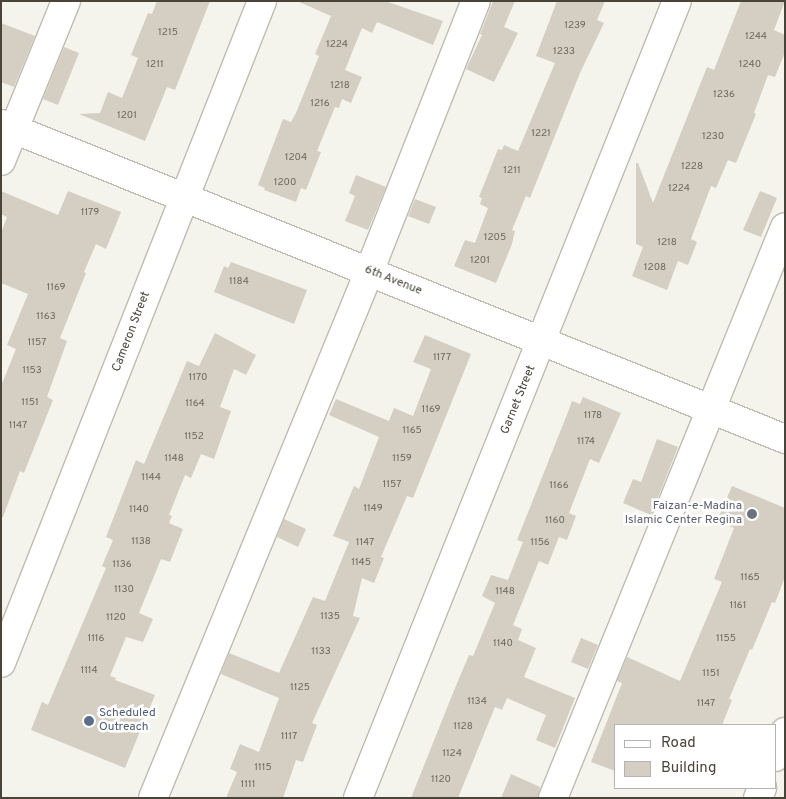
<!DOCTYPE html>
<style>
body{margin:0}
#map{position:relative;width:786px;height:799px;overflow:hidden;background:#f4f3ec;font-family:Overpass,sans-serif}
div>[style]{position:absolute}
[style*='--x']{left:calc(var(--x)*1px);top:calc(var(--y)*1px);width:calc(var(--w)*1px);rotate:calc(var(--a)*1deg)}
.building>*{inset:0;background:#d5cfc3}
.roads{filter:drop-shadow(1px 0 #bfbbb0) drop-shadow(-1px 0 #bfbbb0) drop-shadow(0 1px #bfbbb0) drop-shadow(0 -1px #bfbbb0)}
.minor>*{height:28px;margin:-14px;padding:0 14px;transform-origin:14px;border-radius:14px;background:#fff}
.dots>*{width:14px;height:14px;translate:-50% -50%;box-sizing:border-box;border:2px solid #fff;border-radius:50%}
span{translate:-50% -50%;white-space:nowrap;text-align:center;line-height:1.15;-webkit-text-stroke:5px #fff;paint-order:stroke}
.number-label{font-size:10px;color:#6b675c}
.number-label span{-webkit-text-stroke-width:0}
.street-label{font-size:12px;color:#48443a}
.worship-label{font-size:12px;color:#5b616d}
.right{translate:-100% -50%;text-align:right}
.service-label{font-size:12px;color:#4e5e75}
.left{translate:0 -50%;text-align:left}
.frame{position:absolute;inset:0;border:2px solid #48443a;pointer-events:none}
.legend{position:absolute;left:614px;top:724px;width:162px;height:65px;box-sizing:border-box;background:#fff;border:1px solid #b6b4b0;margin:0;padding:6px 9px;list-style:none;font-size:15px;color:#48443a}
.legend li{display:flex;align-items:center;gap:10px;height:25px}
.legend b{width:25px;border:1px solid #b6b4b0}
</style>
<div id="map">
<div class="building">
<div style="clip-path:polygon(157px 1px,210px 1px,175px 90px,167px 87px,145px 141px,79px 114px,100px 113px,108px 92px,122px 98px,138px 58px,131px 55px,148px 13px,152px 14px)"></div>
<div style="clip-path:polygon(297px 1px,385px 1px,443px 21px,433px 45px,377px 22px,372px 33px,362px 28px,345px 70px,362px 77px,351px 103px,342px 99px,339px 108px,335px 107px,317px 151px,321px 152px,306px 190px,301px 188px,296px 202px,264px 190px,265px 188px,258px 185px,283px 119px,291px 122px,296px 113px,319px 56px,315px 54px,331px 16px)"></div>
<div style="clip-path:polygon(493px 1px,515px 1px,504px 27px,518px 33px,494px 82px,466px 69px,482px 35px,480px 34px)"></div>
<div style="clip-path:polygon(557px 1px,605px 1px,597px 20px,604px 23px,580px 73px,530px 198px,526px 196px,512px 230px,515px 231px,512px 244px,496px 283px,454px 266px,465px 240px,475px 243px,488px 208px,480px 204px,482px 198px,479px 197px,498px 149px,502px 150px,504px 145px,518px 151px,555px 63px,536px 56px)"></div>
<div style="clip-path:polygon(741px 1px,785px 1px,774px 30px,785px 35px,785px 52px,775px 77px,768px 75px,754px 113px,756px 114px,736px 163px,728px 160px,716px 188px,711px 186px,691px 239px,697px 242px,688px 265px,678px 261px,667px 290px,632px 276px,643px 247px,636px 244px,636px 163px,638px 163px,653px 203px,707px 67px,714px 70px)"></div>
<div style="clip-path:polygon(1px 23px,35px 36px,14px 87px,1px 82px)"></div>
<div style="clip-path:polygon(64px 47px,79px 53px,58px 105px,43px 99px)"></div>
<div style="clip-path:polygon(356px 175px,386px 187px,368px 230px,345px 221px,355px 196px,349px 193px)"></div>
<div style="clip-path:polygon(1px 191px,58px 215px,68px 191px,121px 212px,106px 249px,96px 244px,84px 272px,86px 273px,60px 338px,67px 341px,47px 397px,53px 400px,24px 473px,20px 471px,3px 517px,1px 517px,1px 386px,16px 349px,7px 345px,28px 294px,1px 283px,1px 233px,7px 217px,1px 214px)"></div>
<div style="clip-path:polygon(760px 191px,777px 198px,761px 237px,743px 230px)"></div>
<div style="clip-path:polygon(415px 199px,436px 207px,429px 224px,408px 216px)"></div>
<div style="clip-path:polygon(231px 262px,307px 290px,294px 324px,214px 292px,224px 266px,228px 268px)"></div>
<div style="clip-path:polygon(215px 333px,256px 355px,246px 375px,234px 369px,220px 407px,231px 411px,214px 459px,201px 454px,191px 478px,185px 475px,169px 515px,172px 516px,169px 523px,183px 529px,170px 562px,161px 559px,139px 613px,153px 619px,143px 642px,126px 637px,110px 676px,116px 678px,115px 680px,155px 695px,125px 768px,31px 730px,42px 702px,48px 705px,106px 568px,102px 566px,113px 540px,106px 537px,136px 460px,144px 464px,187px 361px,199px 366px)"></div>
<div style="clip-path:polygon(425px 335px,471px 354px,413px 498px,407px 496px,381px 557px,384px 558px,374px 583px,362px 578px,353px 616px,360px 618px,312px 723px,317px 725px,303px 762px,296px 760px,283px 798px,226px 798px,237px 772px,230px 769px,240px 744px,259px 752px,279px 698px,221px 674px,229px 653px,279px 673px,313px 597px,325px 601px,349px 542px,333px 536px,354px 486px,359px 489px,379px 437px,329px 415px,336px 399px,389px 421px,394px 408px,413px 416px,431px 369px,413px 362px)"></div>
<div style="clip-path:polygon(583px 397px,621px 413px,599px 463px,590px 459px,569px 513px,576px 516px,567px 540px,559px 537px,548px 565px,539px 561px,513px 625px,522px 629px,518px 640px,536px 648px,524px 677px,575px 698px,555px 748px,536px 740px,546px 715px,507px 698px,502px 710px,495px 707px,458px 798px,411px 798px,455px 688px,469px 655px,473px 656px,495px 603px,482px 596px,491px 575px,508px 580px,523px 542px,517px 540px,568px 412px,572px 401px,580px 404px)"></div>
<div style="clip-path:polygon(657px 439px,678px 447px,651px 515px,623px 503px,633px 479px,641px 482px)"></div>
<div style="clip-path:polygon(732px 486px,785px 508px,785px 577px,775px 603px,772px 602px,752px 650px,750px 649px,729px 699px,732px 700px,722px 725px,615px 725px,615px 771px,591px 762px,622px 683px,617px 681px,627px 657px,680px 681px,722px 582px,714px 579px,734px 528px,717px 521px)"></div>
<div style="clip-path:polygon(284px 519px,306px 529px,298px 547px,277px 537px)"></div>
<div style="clip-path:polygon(581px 638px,598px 645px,588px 669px,571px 662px)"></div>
<div style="clip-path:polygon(511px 774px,540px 787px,538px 798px,501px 798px)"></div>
</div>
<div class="roads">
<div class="minor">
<div style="--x:1;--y:124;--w:845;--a:21.89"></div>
<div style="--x:1;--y:161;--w:173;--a:-67.9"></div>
<div style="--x:1;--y:663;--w:712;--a:-68.48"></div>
<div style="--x:775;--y:757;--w:27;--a:-68"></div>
<div style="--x:153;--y:798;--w:569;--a:-67.67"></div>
<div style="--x:369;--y:272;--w:291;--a:-68.5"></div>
<div style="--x:358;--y:798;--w:858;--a:-68.19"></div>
<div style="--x:553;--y:798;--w:616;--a:-67.89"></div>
<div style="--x:758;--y:798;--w:11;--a:-68"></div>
</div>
</div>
<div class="dots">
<div style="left:752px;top:514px;background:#6b7280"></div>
<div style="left:89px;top:721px;background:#5c6f8a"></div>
</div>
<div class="number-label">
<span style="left:575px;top:26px">1239</span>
<span style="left:168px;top:33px">1215</span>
<span style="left:756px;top:37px">1244</span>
<span style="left:337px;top:45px">1224</span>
<span style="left:564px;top:52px">1233</span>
<span style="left:155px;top:65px">1211</span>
<span style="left:750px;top:65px">1240</span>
<span style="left:340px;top:86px">1218</span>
<span style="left:724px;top:95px">1236</span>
<span style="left:320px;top:104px">1216</span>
<span style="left:127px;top:116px">1201</span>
<span style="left:541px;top:134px">1221</span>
<span style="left:713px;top:137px">1230</span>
<span style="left:296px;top:158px">1204</span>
<span style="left:692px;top:167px">1228</span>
<span style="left:512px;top:171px">1211</span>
<span style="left:285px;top:183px">1200</span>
<span style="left:679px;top:189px">1224</span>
<span style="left:90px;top:213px">1179</span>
<span style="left:495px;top:238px">1205</span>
<span style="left:667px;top:243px">1218</span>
<span style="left:480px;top:261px">1201</span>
<span style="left:655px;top:268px">1208</span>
<span style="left:239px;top:282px">1184</span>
<span style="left:56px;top:288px">1169</span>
<span style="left:46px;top:317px">1163</span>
<span style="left:37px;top:343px">1157</span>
<span style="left:442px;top:358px">1177</span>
<span style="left:32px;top:371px">1153</span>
<span style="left:198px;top:378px">1170</span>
<span style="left:30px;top:403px">1151</span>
<span style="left:195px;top:404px">1164</span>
<span style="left:431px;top:410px">1169</span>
<span style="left:593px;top:416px">1178</span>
<span style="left:18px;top:426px">1147</span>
<span style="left:412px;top:431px">1165</span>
<span style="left:194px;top:437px">1152</span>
<span style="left:586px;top:442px">1174</span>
<span style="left:174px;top:459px">1148</span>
<span style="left:402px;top:459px">1159</span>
<span style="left:151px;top:478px">1144</span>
<span style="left:392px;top:485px">1157</span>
<span style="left:559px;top:486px">1166</span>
<span style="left:373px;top:509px">1149</span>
<span style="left:139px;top:510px">1140</span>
<span style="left:555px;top:521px">1160</span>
<span style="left:141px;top:542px">1138</span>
<span style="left:365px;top:543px">1147</span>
<span style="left:540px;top:543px">1156</span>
<span style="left:361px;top:563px">1145</span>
<span style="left:122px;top:565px">1136</span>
<span style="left:750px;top:578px">1165</span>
<span style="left:124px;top:590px">1130</span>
<span style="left:505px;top:592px">1148</span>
<span style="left:738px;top:606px">1161</span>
<span style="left:330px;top:617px">1135</span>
<span style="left:116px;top:618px">1120</span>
<span style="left:96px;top:639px">1116</span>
<span style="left:726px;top:639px">1155</span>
<span style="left:503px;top:644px">1140</span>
<span style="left:321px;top:652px">1133</span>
<span style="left:89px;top:671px">1114</span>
<span style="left:711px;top:674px">1151</span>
<span style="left:300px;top:688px">1125</span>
<span style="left:477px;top:702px">1134</span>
<span style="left:706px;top:704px">1147</span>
<span style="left:463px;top:727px">1128</span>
<span style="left:289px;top:737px">1117</span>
<span style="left:452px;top:754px">1124</span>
<span style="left:263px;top:768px">1115</span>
<span style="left:441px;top:780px">1120</span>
<span style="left:248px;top:785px">1111</span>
</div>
<div class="street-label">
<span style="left:393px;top:281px;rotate:22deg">6th Avenue</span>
<span style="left:132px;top:332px;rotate:-69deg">Cameron Street</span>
<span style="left:519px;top:400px;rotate:-68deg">Garnet Street</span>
</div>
<div class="worship-label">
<span class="right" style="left:742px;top:514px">Faizan-e-Madina<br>Islamic Center Regina</span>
</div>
<div class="service-label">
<span class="left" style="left:99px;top:721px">Scheduled<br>Outreach</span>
</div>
<div class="frame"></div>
<ul class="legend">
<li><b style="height:6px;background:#fff"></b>Road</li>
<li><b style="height:14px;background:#d5cfc3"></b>Building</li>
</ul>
</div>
